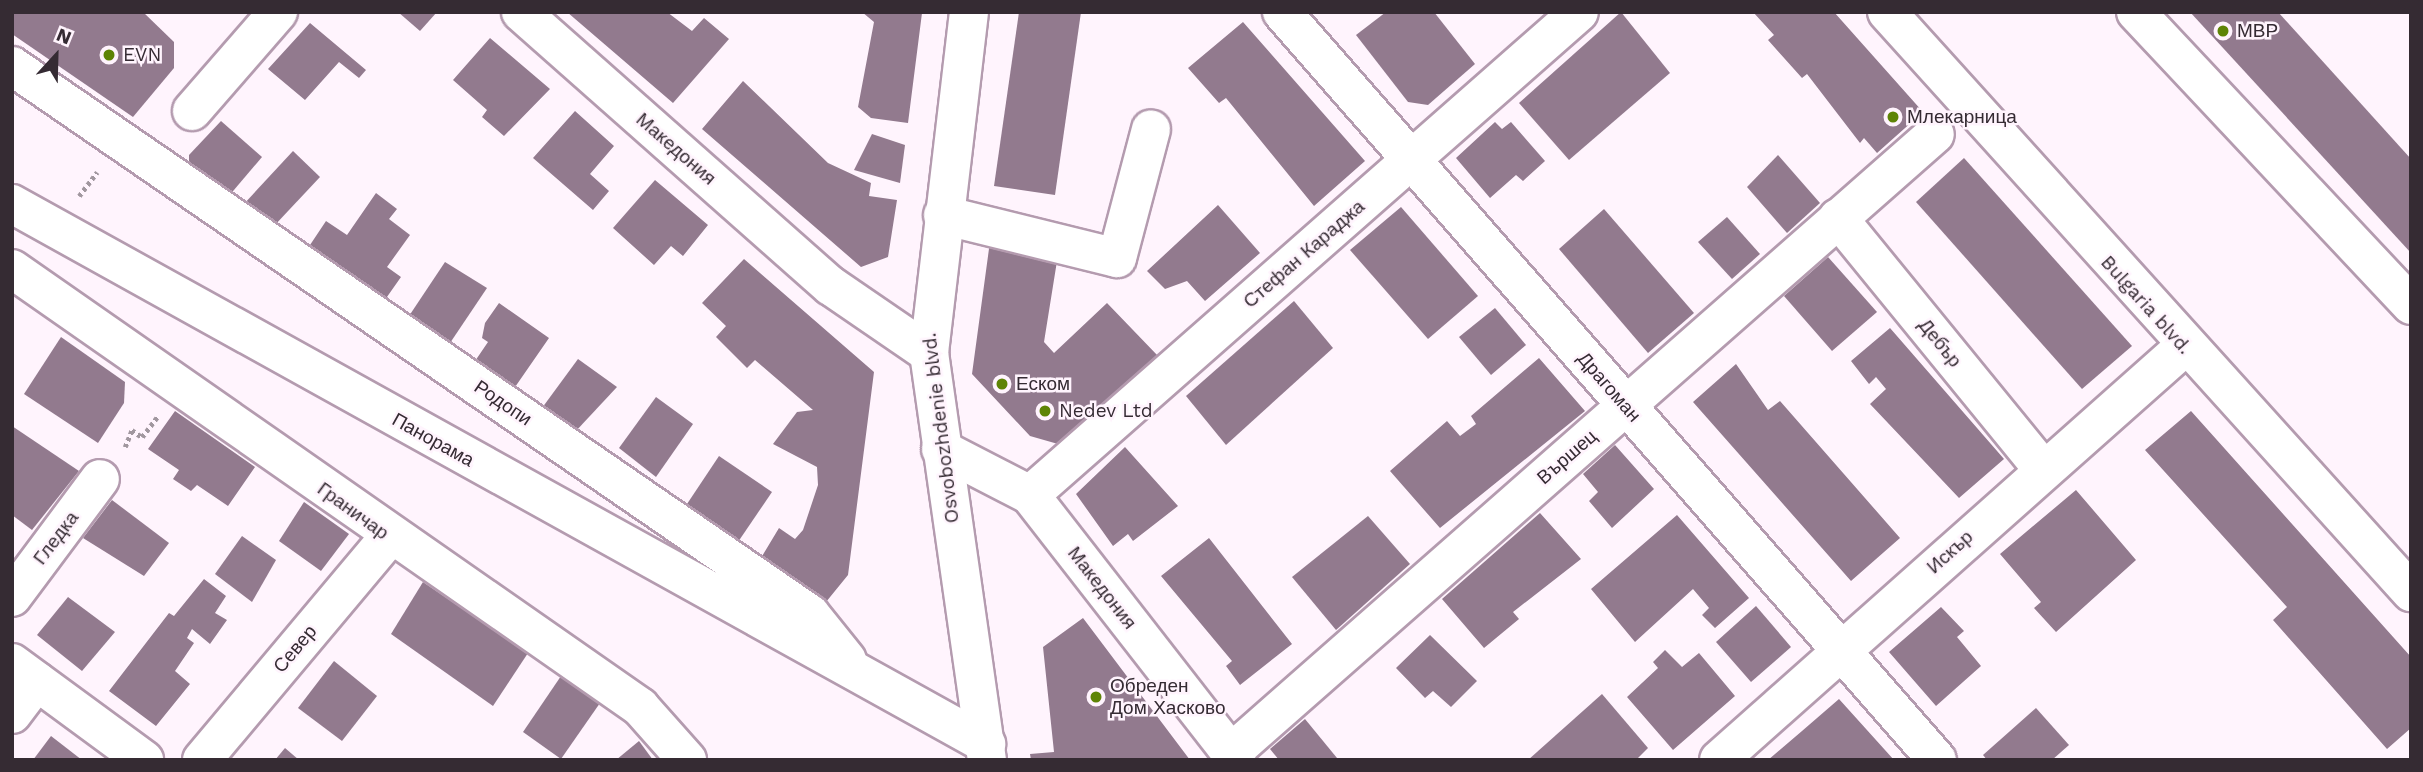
<!DOCTYPE html>
<meta charset="utf-8">
<style>
body{margin:0}
#map{position:relative;width:2423px;height:772px;overflow:hidden;background:#fff4fd;font-family:"Work Sans",sans-serif}
div>[style]{position:absolute}
[style*='--x']{left:calc(var(--x)*1px);top:calc(var(--y)*1px);width:calc(var(--w)*1px);rotate:calc(var(--a)*1deg)}
.building>*{inset:0;background:#927a8e}
.path>*{height:4.5px;margin-top:-2.25px;transform-origin:0;background:repeating-linear-gradient(90deg,#a1979f 0 3.5px,transparent 0 7px)}
.roads{filter:drop-shadow(2px 0 #b49baf) drop-shadow(-2px 0 #b49baf) drop-shadow(0 2px #b49baf) drop-shadow(0 -2px #b49baf)}
.minor>*{height:38px;margin:-19px;padding:0 19px;transform-origin:19px;border-radius:19px;background:#fff}
.major>*{height:38px;margin:-19px;padding:0 19px;transform-origin:19px;border-radius:19px;background:#fff}
.dots>*{width:19px;height:19px;translate:-50% -50%;box-sizing:border-box;border:4px solid #fff4fd;border-radius:50%}
span{translate:-50% -50%;white-space:nowrap;text-align:center;line-height:1.15;-webkit-text-stroke:5px #fff4fd;paint-order:stroke}
.poi-label{font-size:19px;color:#352b33}
.left{translate:0 -50%;text-align:left}
.street-label{font-size:19px;color:#352b33}
.frame{position:absolute;inset:0;border:14px solid #352b33;pointer-events:none}
.north{position:absolute;left:21px;top:21px;width:70px;height:70px;-webkit-text-stroke:5px #fff4fd;paint-order:stroke;rotate:22deg;font-size:19px;font-weight:700;line-height:28px;text-align:center;color:#352b33}
.north::after{content:'';display:block;margin:auto;width:24px;height:32px;background:#352b33;clip-path:polygon(50% 0,100% 100%,50% 72%,0 100%)}
</style>
<div id="map">
<div class="building">
<div style="clip-path:polygon(12px 12px,143px 12px,174px 42px,174px 68px,133px 117px,12px 34px)"></div>
<div style="clip-path:polygon(398px 12px,437px 12px,420px 31px)"></div>
<div style="clip-path:polygon(567px 12px,667px 12px,692px 31px,704px 18px,729px 39px,673px 103px)"></div>
<div style="clip-path:polygon(862px 12px,922px 13px,908px 123px,871px 118px,858px 107px,874px 22px)"></div>
<div style="clip-path:polygon(1019px 12px,1081px 12px,1055px 195px,994px 186px)"></div>
<div style="clip-path:polygon(1386px 12px,1434px 12px,1475px 64px,1428px 105px,1408px 102px,1356px 35px)"></div>
<div style="clip-path:polygon(1621px 12px,1670px 73px,1569px 160px,1519px 103px)"></div>
<div style="clip-path:polygon(1753px 12px,1834px 12px,1923px 112px,1877px 153px,1864px 138px,1860px 143px,1807px 74px,1802px 78px,1768px 40px,1774px 35px)"></div>
<div style="clip-path:polygon(2190px 12px,2278px 12px,2411px 159px,2411px 253px)"></div>
<div style="clip-path:polygon(1243px 22px,1365px 161px,1314px 206px,1226px 98px,1219px 103px,1188px 68px)"></div>
<div style="clip-path:polygon(310px 23px,366px 70px,359px 78px,339px 62px,305px 100px,268px 69px)"></div>
<div style="clip-path:polygon(490px 38px,550px 89px,504px 136px,482px 117px,487px 110px,453px 80px)"></div>
<div style="clip-path:polygon(743px 81px,828px 163px,871px 183px,869px 196px,897px 200px,888px 257px,861px 267px,702px 129px)"></div>
<div style="clip-path:polygon(575px 111px,614px 146px,590px 174px,609px 191px,593px 210px,533px 158px)"></div>
<div style="clip-path:polygon(221px 121px,262px 157px,228px 197px,189px 169px,189px 155px)"></div>
<div style="clip-path:polygon(1495px 122px,1502px 129px,1511px 122px,1545px 161px,1523px 181px,1516px 175px,1490px 198px,1456px 158px)"></div>
<div style="clip-path:polygon(872px 134px,905px 145px,900px 183px,854px 170px)"></div>
<div style="clip-path:polygon(293px 151px,320px 177px,274px 226px,243px 205px)"></div>
<div style="clip-path:polygon(1778px 155px,1820px 203px,1787px 233px,1747px 187px)"></div>
<div style="clip-path:polygon(1964px 158px,2132px 346px,2082px 389px,1916px 202px)"></div>
<div style="clip-path:polygon(655px 180px,708px 225px,683px 256px,671px 246px,654px 265px,613px 228px)"></div>
<div style="clip-path:polygon(376px 193px,397px 209px,389px 219px,410px 235px,387px 267px,401px 277px,382px 304px,306px 251px,326px 221px,347px 235px)"></div>
<div style="clip-path:polygon(1218px 205px,1260px 253px,1205px 301px,1187px 281px,1165px 289px,1147px 271px)"></div>
<div style="clip-path:polygon(1401px 207px,1478px 296px,1428px 339px,1350px 250px)"></div>
<div style="clip-path:polygon(1604px 209px,1694px 313px,1648px 353px,1559px 249px)"></div>
<div style="clip-path:polygon(1727px 217px,1760px 254px,1732px 279px,1698px 242px)"></div>
<div style="clip-path:polygon(991px 234px,1057px 261px,1044px 342px,1054px 353px,1107px 303px,1158px 356px,1058px 444px,1030px 436px,972px 374px)"></div>
<div style="clip-path:polygon(1828px 257px,1877px 312px,1832px 351px,1784px 296px)"></div>
<div style="clip-path:polygon(744px 259px,874px 372px,848px 575px,826px 602px,761px 558px,779px 528px,795px 539px,803px 530px,818px 485px,817px 467px,773px 444px,797px 412px,813px 410px,755px 360px,747px 368px,716px 337px,726px 326px,702px 303px)"></div>
<div style="clip-path:polygon(445px 262px,487px 288px,448px 346px,407px 319px)"></div>
<div style="clip-path:polygon(1294px 301px,1333px 348px,1226px 445px,1186px 396px)"></div>
<div style="clip-path:polygon(499px 303px,549px 338px,513px 390px,473px 364px,488px 342px,482px 338px,485px 323px)"></div>
<div style="clip-path:polygon(1495px 308px,1526px 345px,1491px 375px,1459px 337px)"></div>
<div style="clip-path:polygon(1890px 328px,2004px 459px,1959px 498px,1870px 404px,1886px 389px,1876px 377px,1869px 384px,1851px 361px)"></div>
<div style="clip-path:polygon(61px 337px,125px 382px,124px 403px,98px 443px,24px 394px)"></div>
<div style="clip-path:polygon(1539px 358px,1585px 411px,1440px 528px,1390px 471px,1447px 421px,1460px 436px,1476px 424px,1471px 416px)"></div>
<div style="clip-path:polygon(578px 359px,617px 387px,575px 432px,542px 408px)"></div>
<div style="clip-path:polygon(1736px 364px,1768px 410px,1780px 401px,1900px 538px,1851px 581px,1693px 402px)"></div>
<div style="clip-path:polygon(656px 397px,693px 424px,656px 477px,619px 448px)"></div>
<div style="clip-path:polygon(175px 411px,255px 467px,228px 506px,197px 485px,191px 491px,173px 479px,179px 470px,148px 449px)"></div>
<div style="clip-path:polygon(2191px 411px,2411px 657px,2411px 728px,2387px 749px,2273px 620px,2287px 607px,2145px 450px)"></div>
<div style="clip-path:polygon(12px 426px,79px 471px,32px 530px,12px 515px)"></div>
<div style="clip-path:polygon(1615px 445px,1654px 489px,1612px 528px,1589px 501px,1598px 492px,1583px 474px)"></div>
<div style="clip-path:polygon(1125px 447px,1178px 506px,1133px 541px,1128px 534px,1113px 546px,1076px 494px)"></div>
<div style="clip-path:polygon(719px 456px,772px 492px,738px 542px,685px 507px)"></div>
<div style="clip-path:polygon(2076px 490px,2136px 560px,2056px 632px,2034px 608px,2041px 602px,2000px 554px)"></div>
<div style="clip-path:polygon(112px 500px,169px 543px,144px 576px,83px 538px)"></div>
<div style="clip-path:polygon(304px 502px,349px 534px,321px 571px,279px 541px)"></div>
<div style="clip-path:polygon(1540px 513px,1581px 559px,1513px 612px,1519px 619px,1484px 648px,1442px 599px)"></div>
<div style="clip-path:polygon(1677px 515px,1749px 598px,1715px 628px,1702px 615px,1709px 608px,1693px 589px,1635px 642px,1591px 589px)"></div>
<div style="clip-path:polygon(1368px 516px,1410px 564px,1336px 630px,1292px 577px)"></div>
<div style="clip-path:polygon(242px 536px,276px 560px,252px 602px,215px 574px)"></div>
<div style="clip-path:polygon(1209px 538px,1292px 644px,1240px 685px,1226px 666px,1232px 661px,1161px 576px)"></div>
<div style="clip-path:polygon(204px 579px,226px 596px,215px 613px,227px 620px,210px 644px,192px 629px,187px 638px,194px 643px,175px 671px,190px 684px,156px 726px,109px 691px,169px 613px,174px 616px)"></div>
<div style="clip-path:polygon(423px 582px,528px 653px,493px 706px,391px 634px)"></div>
<div style="clip-path:polygon(68px 597px,115px 632px,82px 671px,37px 635px)"></div>
<div style="clip-path:polygon(1756px 606px,1791px 647px,1751px 682px,1716px 642px)"></div>
<div style="clip-path:polygon(1941px 607px,1964px 631px,1957px 637px,1981px 666px,1936px 706px,1889px 652px)"></div>
<div style="clip-path:polygon(1083px 618px,1190px 760px,1031px 760px,1030px 754px,1054px 752px,1043px 647px)"></div>
<div style="clip-path:polygon(1430px 635px,1477px 681px,1451px 707px,1433px 691px,1425px 698px,1396px 668px)"></div>
<div style="clip-path:polygon(1665px 650px,1682px 667px,1699px 653px,1735px 696px,1673px 750px,1627px 697px,1658px 668px,1653px 662px)"></div>
<div style="clip-path:polygon(334px 661px,377px 696px,342px 741px,298px 708px)"></div>
<div style="clip-path:polygon(561px 676px,600px 703px,561px 759px,523px 732px)"></div>
<div style="clip-path:polygon(1602px 694px,1648px 748px,1636px 760px,1528px 760px)"></div>
<div style="clip-path:polygon(1839px 699px,1894px 760px,1768px 760px,1802px 731px)"></div>
<div style="clip-path:polygon(2036px 708px,2069px 745px,2052px 760px,1987px 760px,1983px 755px)"></div>
<div style="clip-path:polygon(1305px 719px,1337px 758px,1334px 760px,1279px 760px,1270px 749px)"></div>
<div style="clip-path:polygon(51px 736px,82px 760px,33px 760px)"></div>
<div style="clip-path:polygon(639px 741px,653px 760px,616px 760px)"></div>
<div style="clip-path:polygon(285px 748px,299px 760px,275px 760px)"></div>
</div>
<div class="path">
<div style="--x:79;--y:196;--w:30;--a:-53"></div>
<div style="--x:125;--y:447;--w:18;--a:-68"></div>
<div style="--x:132;--y:430;--w:12;--a:35"></div>
<div style="--x:142;--y:437;--w:26;--a:-53"></div>
</div>
<div class="roads">
<div class="minor">
<div style="--x:521;--y:12;--w:414;--a:41.5"></div>
<div style="--x:831;--y:286;--w:119;--a:34.4"></div>
<div style="--x:1282;--y:12;--w:994;--a:48.79"></div>
<div style="--x:1887;--y:12;--w:782;--a:47.9"></div>
<div style="--x:2136;--y:12;--w:402;--a:46.8"></div>
<div style="--x:12;--y:66;--w:968;--a:34.48"></div>
<div style="--x:810;--y:614;--w:59;--a:51.2"></div>
<div style="--x:192;--y:111;--w:131;--a:-49"></div>
<div style="--x:12;--y:204;--w:1114;--a:29"></div>
<div style="--x:943;--y:215;--w:179;--a:13.9"></div>
<div style="--x:1117;--y:258;--w:133;--a:-75.2"></div>
<div style="--x:1838;--y:218;--w:324;--a:50.8"></div>
<div style="--x:12;--y:269;--w:766;--a:34.89"></div>
<div style="--x:640;--y:707;--w:71;--a:48.4"></div>
<div style="--x:941;--y:449;--w:100;--a:27.3"></div>
<div style="--x:1030;--y:495;--w:336;--a:52.1"></div>
<div style="--x:1030;--y:495;--w:731;--a:-41.34"></div>
<div style="--x:12;--y:597;--w:147;--a:-53.3"></div>
<div style="--x:12;--y:663;--w:164;--a:36.3"></div>
<div style="--x:12;--y:714;--w:41;--a:-52.9"></div>
<div style="--x:1231;--y:753;--w:937;--a:-41.32"></div>
<div style="--x:202;--y:760;--w:291;--a:-50"></div>
<div style="--x:1719;--y:760;--w:622;--a:-41.61"></div>
</div>
<div class="major">
<div style="--x:969;--y:12;--w:343;--a:96.7"></div>
<div style="--x:929;--y:353;--w:411;--a:81.9"></div>
</div>
</div>
<div class="dots">
<div style="left:2223px;top:31px;background:#5e8406"></div>
<div style="left:109px;top:55px;background:#5e8406"></div>
<div style="left:1893px;top:117px;background:#5e8406"></div>
<div style="left:1002px;top:384px;background:#5e8406"></div>
<div style="left:1045px;top:411px;background:#5e8406"></div>
<div style="left:1096px;top:697px;background:#5e8406"></div>
</div>
<div class="poi-label">
<span class="left" style="left:2237px;top:31px">МВР</span>
<span class="left" style="left:123px;top:55px">EVN</span>
<span class="left" style="left:1907px;top:117px">Млекарница</span>
<span class="left" style="left:1016px;top:384px">Еском</span>
<span class="left" style="left:1059px;top:411px">Nedev Ltd</span>
<span class="left" style="left:1110px;top:697px">Обреден<br>Дом Хасково</span>
</div>
<div class="street-label">
<span style="left:676px;top:149px;rotate:41deg">Македония</span>
<span style="left:1304px;top:254px;rotate:-41deg">Стефан Караджа</span>
<span style="left:2146px;top:305px;rotate:48deg">Bulgaria blvd.</span>
<span style="left:1940px;top:343px;rotate:51deg">Дебър</span>
<span style="left:1609px;top:387px;rotate:49deg">Драгоман</span>
<span style="left:503px;top:403px;rotate:34deg">Родопи</span>
<span style="left:941px;top:428px;rotate:-97deg">Osvobozhdenie blvd.</span>
<span style="left:433px;top:440px;rotate:29deg">Панорама</span>
<span style="left:1567px;top:457px;rotate:-41deg">Вършец</span>
<span style="left:353px;top:511px;rotate:36deg">Граничар</span>
<span style="left:56px;top:538px;rotate:-53deg">Гледка</span>
<span style="left:1950px;top:552px;rotate:-42deg">Искър</span>
<span style="left:1102px;top:588px;rotate:52deg">Македония</span>
<span style="left:295px;top:649px;rotate:-50deg">Север</span>
</div>
<div class="frame"></div>
<div class="north">N</div>
</div>
